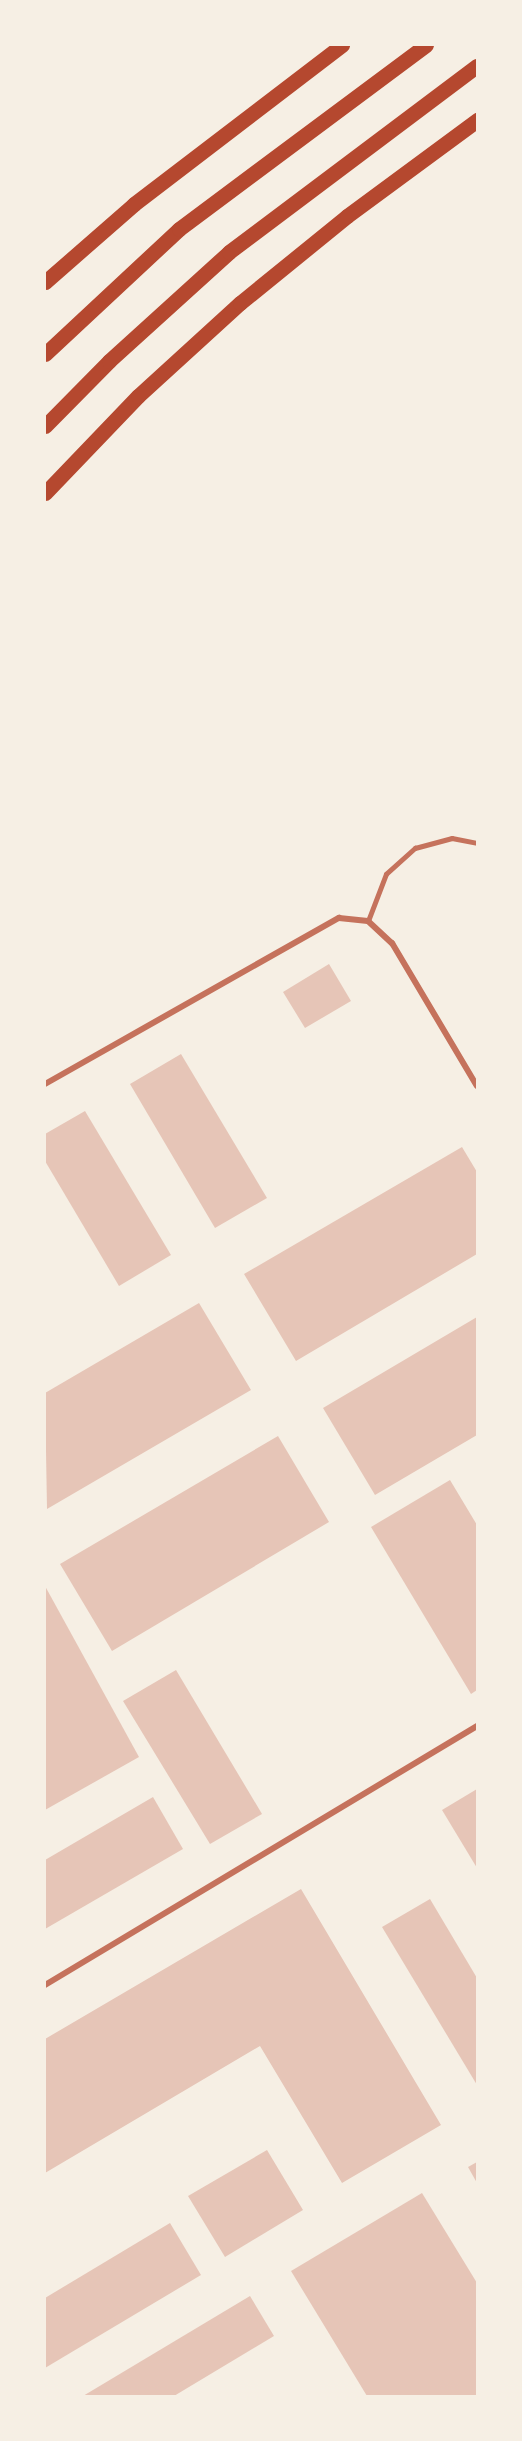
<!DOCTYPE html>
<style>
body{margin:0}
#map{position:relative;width:522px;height:2441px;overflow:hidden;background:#f6efe4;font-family:"DejaVu Sans",sans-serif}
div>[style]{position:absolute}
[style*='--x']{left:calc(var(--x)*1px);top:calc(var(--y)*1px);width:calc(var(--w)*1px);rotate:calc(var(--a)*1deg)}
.building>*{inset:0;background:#e6c5b7}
.service>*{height:4.5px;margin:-2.25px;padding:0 2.25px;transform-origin:2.25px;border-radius:2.25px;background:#c5725c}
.minor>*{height:6px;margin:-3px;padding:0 3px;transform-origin:3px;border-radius:3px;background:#c5725c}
.primary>*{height:15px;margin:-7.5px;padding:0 7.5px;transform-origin:7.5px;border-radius:7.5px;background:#b5482f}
span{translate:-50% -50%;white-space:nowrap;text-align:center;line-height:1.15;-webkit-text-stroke:5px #f6efe4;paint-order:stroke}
.frame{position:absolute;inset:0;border:46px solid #f6efe4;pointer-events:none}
</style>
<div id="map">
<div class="building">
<div style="clip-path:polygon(329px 964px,351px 1001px,305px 1028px,283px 992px)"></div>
<div style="clip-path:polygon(181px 1054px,267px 1198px,215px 1228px,130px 1084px)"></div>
<div style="clip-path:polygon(85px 1111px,171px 1255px,119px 1286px,45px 1161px,45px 1134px)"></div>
<div style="clip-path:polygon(462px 1147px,477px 1172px,477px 1254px,296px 1361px,244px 1274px)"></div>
<div style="clip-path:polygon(199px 1303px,251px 1390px,47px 1509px,45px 1393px)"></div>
<div style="clip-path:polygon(477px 1317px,477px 1435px,375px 1495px,323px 1408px)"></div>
<div style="clip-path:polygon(278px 1436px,329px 1522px,112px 1651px,60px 1564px)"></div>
<div style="clip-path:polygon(450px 1480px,477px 1525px,477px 1690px,471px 1694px,371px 1527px)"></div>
<div style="clip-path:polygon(45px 1586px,139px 1757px,45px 1810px)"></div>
<div style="clip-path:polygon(176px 1670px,262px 1814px,210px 1844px,123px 1701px)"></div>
<div style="clip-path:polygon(477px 1789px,477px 1868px,442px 1810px)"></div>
<div style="clip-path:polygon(153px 1797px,183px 1849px,45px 1929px,45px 1860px)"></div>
<div style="clip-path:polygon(301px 1889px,441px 2125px,342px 2183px,260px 2046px,45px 2173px,45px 2039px)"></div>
<div style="clip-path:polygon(430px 1899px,477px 1978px,477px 2085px,382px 1927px)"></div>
<div style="clip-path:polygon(267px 2150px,303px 2210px,225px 2257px,188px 2196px)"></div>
<div style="clip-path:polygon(477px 2162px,477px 2183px,468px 2167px)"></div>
<div style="clip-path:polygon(422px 2193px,477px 2283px,477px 2396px,367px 2396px,291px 2271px)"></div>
<div style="clip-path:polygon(170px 2223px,201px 2275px,45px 2368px,45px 2298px)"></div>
<div style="clip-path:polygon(250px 2296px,274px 2336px,174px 2396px,83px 2396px)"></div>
</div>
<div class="service">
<div style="--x:368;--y:921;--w:50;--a:-69"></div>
<div style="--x:386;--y:874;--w:39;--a:-42"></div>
<div style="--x:415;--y:848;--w:38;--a:-15"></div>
<div style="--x:452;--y:838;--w:25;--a:11"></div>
</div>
<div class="minor">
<div style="--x:45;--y:1084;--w:338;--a:-29.5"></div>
<div style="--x:339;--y:918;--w:29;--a:6"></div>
<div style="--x:368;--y:921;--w:33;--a:43"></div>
<div style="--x:392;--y:943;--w:166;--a:59.3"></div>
<div style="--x:45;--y:1985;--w:504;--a:-30.94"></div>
</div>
<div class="primary">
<div style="--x:45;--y:282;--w:118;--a:-41.2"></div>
<div style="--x:134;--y:204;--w:262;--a:-37.4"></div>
<div style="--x:45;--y:354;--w:183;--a:-43"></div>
<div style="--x:179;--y:229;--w:308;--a:-36.7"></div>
<div style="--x:45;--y:426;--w:91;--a:-45.4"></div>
<div style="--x:109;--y:361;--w:162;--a:-42.2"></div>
<div style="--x:229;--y:252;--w:310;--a:-36.9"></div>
<div style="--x:45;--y:493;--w:134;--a:-46.2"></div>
<div style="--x:138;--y:396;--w:138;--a:-42.4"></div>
<div style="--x:240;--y:303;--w:138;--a:-39.1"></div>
<div style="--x:347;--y:216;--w:162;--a:-36.4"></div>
</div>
<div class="frame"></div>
</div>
